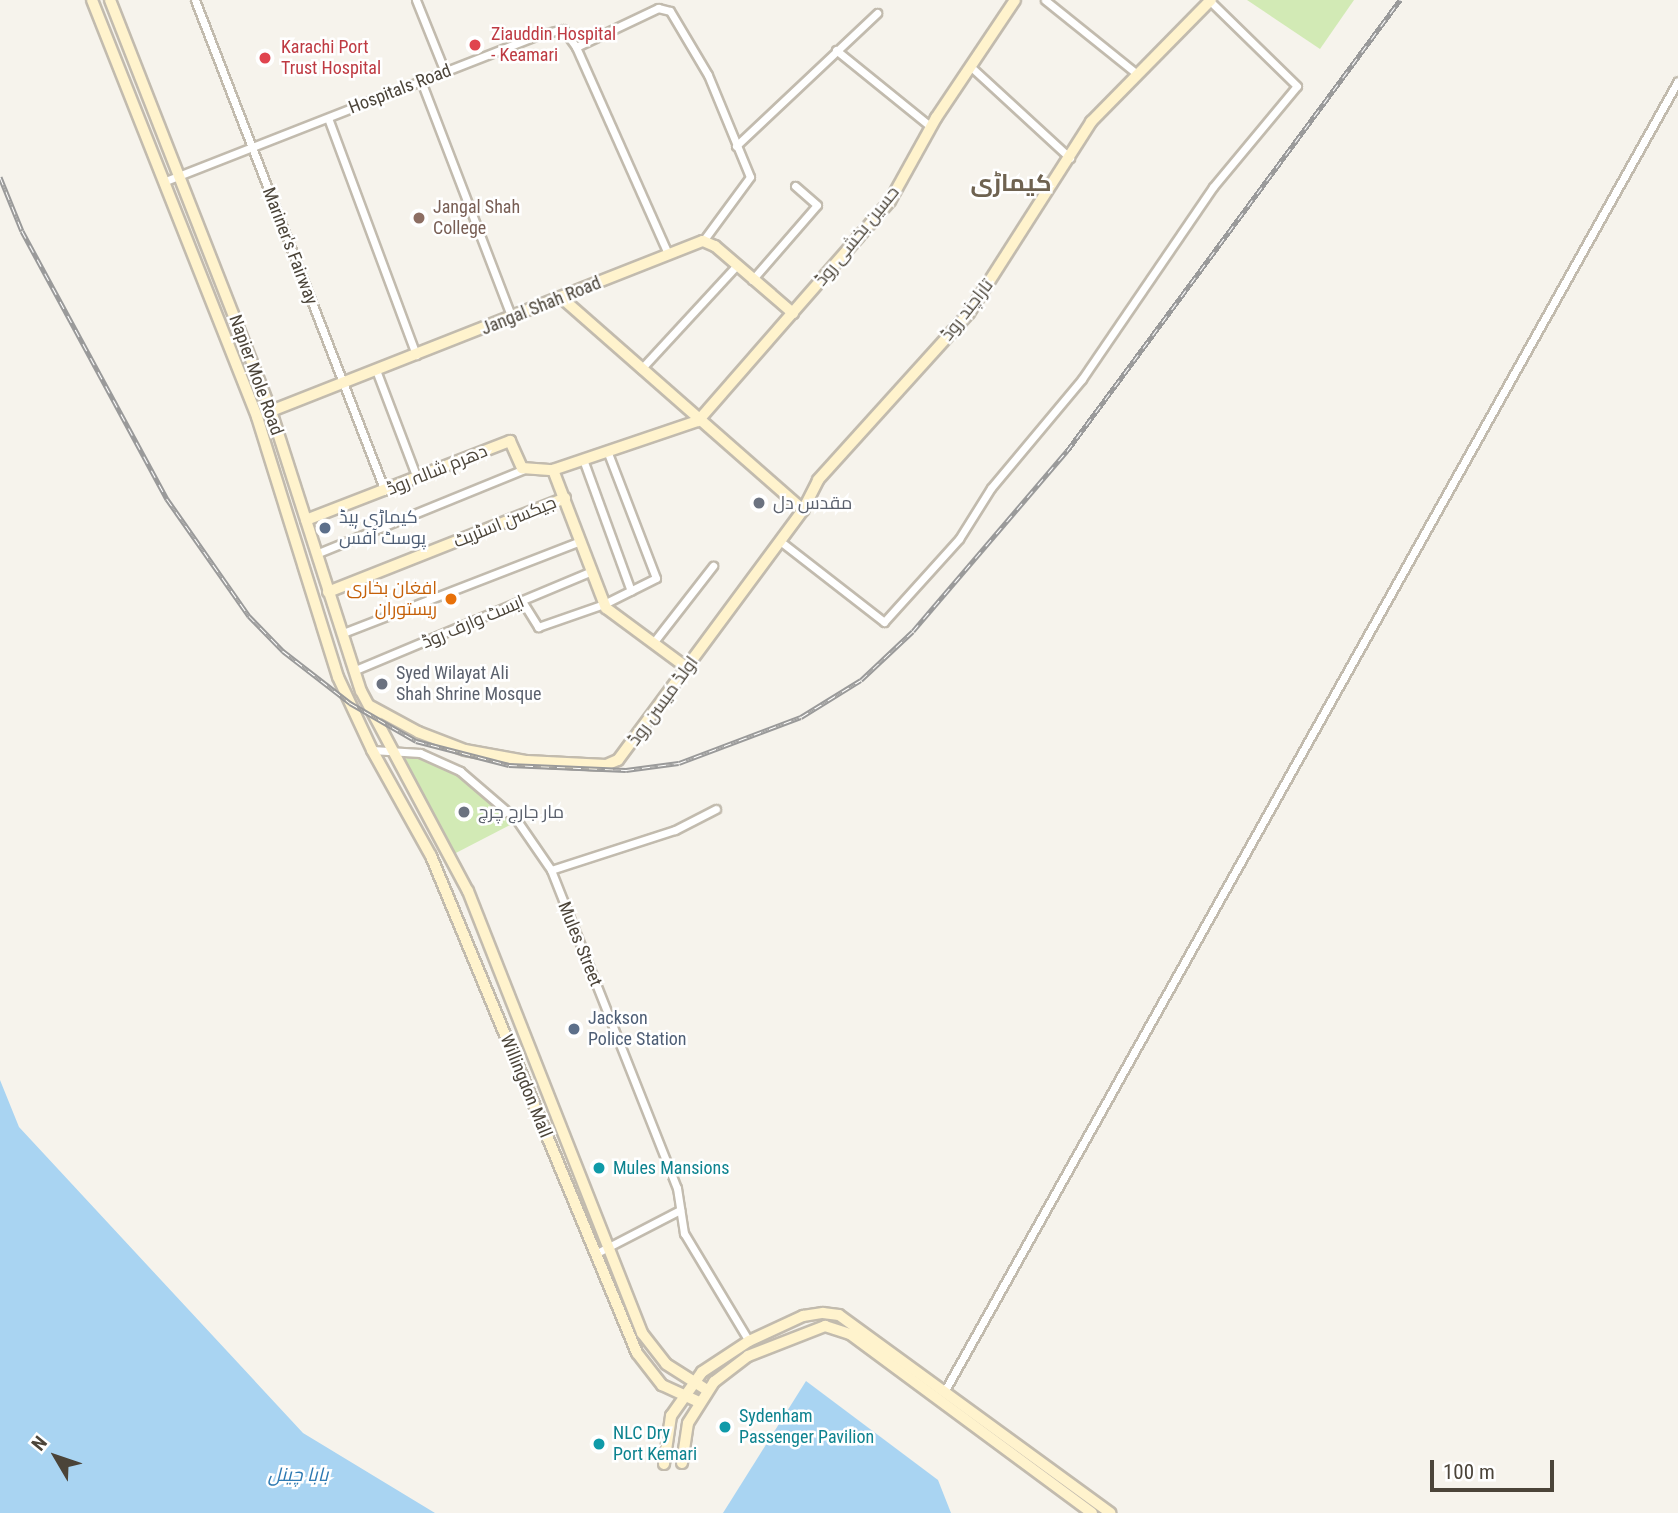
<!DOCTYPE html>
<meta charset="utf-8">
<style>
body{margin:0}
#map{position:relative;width:1678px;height:1513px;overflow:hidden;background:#f6f3ec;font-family:"Roboto Condensed",Cairo,sans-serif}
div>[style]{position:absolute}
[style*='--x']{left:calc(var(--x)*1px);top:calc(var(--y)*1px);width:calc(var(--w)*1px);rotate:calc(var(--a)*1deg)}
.green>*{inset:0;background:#d2eab5}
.water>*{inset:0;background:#a9d4f2}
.roads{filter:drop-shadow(2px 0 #c2bbae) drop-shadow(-2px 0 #c2bbae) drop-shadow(0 2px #c2bbae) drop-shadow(0 -2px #c2bbae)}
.street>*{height:7px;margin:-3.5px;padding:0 3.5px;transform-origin:3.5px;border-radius:3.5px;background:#fff}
.secondary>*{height:10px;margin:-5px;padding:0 5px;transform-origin:5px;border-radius:5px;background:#fff3cd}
.rail>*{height:5px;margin-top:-2.5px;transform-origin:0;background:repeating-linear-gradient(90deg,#fff 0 8px,#9a9a9a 0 16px);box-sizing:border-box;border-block:2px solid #9a9a9a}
.dots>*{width:19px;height:19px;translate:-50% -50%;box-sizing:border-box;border:4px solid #fff;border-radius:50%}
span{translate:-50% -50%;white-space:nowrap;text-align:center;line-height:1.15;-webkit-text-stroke:5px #fff;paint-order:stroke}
.health-label{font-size:18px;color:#be3a42}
.left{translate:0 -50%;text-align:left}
.street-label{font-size:18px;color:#4b4439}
.education-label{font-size:18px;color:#785e54}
.worship-label{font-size:18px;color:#5b616d}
.service-label{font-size:18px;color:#4e5e75}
.food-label{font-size:18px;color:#c56008}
.right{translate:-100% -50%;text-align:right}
.culture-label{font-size:18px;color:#0d838f}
.water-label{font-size:19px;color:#2e7ab2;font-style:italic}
.district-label{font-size:24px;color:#6e6250;font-weight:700}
.north{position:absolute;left:21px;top:1422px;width:70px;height:70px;-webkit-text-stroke:5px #fff;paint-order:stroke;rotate:309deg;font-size:19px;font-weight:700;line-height:28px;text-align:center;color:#4b4439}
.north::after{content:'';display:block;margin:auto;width:24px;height:32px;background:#4b4439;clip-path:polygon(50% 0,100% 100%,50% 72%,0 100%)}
.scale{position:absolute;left:1430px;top:1460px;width:124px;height:32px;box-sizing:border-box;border:4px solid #4b4439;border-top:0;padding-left:9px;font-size:21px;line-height:24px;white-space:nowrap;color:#4b4439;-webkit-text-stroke:5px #fff;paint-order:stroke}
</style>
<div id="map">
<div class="green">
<div style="clip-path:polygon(1247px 0,1354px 0,1320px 49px)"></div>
<div style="clip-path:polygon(392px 750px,421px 755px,460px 773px,516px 822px,452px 855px)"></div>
</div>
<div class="water">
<div style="clip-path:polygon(0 1080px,19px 1127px,303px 1433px,435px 1513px,0 1513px)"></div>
<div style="clip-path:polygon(806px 1381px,938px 1480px,951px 1513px,723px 1513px)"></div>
</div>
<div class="roads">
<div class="street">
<div style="--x:195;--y:0;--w:526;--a:68.85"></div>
<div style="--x:416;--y:0;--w:78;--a:68.1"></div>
<div style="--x:1045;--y:0;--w:118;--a:38.8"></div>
<div style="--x:576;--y:47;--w:91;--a:-25.4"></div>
<div style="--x:658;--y:8;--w:12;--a:14"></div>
<div style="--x:670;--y:11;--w:74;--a:59.3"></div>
<div style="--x:708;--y:75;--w:110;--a:67.6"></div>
<div style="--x:750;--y:177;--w:79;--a:126.3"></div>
<div style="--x:836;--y:50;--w:122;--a:39"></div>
<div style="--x:970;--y:66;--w:136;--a:42.6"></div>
<div style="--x:421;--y:81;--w:254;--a:69"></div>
<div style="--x:328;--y:118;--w:253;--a:69.6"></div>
<div style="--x:736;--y:146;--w:194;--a:-43.3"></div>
<div style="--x:163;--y:182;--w:403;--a:-21.4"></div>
<div style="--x:538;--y:35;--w:26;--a:-13"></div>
<div style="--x:563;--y:29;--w:22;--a:54"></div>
<div style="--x:576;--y:47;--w:227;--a:66"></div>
<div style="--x:752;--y:280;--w:99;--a:-49.1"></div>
<div style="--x:817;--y:205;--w:29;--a:-139"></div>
<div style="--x:641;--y:369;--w:140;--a:-47.3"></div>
<div style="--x:376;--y:370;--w:116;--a:69.2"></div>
<div style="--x:584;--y:462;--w:137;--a:70"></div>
<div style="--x:780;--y:541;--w:132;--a:37.9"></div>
<div style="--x:884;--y:622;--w:112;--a:-47.9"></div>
<div style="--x:959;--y:539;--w:60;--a:-57.9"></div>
<div style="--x:991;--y:488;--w:142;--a:-50.1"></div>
<div style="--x:1082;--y:379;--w:232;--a:-55.7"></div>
<div style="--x:1213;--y:187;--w:131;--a:-50.3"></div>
<div style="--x:1297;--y:86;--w:122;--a:-135.7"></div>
<div style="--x:316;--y:554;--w:225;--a:-22.2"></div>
<div style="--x:522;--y:601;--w:31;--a:58"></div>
<div style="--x:538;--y:627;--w:70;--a:-19.2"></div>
<div style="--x:604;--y:604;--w:58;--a:-26.6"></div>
<div style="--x:656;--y:578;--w:134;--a:-111"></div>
<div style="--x:343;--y:633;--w:254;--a:-21.2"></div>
<div style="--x:653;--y:643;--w:98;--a:-52.1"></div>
<div style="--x:353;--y:671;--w:259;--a:-22.7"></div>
<div style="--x:372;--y:750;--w:48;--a:3.6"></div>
<div style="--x:420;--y:753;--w:44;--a:24.2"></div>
<div style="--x:460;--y:771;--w:74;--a:40.6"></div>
<div style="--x:516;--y:819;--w:62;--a:55.5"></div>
<div style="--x:551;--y:870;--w:342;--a:68.4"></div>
<div style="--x:677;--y:1188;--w:46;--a:81.2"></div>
<div style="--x:684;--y:1233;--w:126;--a:59"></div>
<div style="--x:551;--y:870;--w:130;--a:-17.9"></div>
<div style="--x:675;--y:830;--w:46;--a:-27.1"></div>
<div style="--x:595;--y:1254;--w:96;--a:-27.4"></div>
<div style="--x:944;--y:1392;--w:1502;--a:-60.76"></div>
</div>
<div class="secondary">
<div style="--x:92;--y:0;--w:448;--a:68.4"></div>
<div style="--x:257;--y:417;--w:272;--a:72.7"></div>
<div style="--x:338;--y:677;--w:81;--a:65"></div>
<div style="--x:372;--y:750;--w:121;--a:60.9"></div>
<div style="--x:431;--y:856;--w:538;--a:67.49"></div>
<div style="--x:637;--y:1353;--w:41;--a:52"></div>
<div style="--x:662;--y:1385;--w:41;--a:24.7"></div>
<div style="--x:110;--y:0;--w:441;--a:68.6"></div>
<div style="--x:271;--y:411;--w:294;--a:72.2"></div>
<div style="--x:361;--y:691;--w:227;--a:61.9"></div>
<div style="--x:468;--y:891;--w:475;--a:68.5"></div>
<div style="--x:642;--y:1333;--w:39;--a:52"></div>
<div style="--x:666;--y:1364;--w:49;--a:32.4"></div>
<div style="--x:563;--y:299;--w:320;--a:41.3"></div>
<div style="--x:271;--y:411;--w:464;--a:-21.5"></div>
<div style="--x:703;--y:241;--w:13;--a:23"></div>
<div style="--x:715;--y:246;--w:103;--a:40.7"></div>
<div style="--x:553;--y:470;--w:148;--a:69"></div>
<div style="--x:606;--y:608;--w:101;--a:36.5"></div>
<div style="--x:306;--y:520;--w:219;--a:-21.2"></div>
<div style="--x:510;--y:441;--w:30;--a:66"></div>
<div style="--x:522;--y:468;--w:31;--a:4"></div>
<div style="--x:553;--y:470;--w:153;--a:-18.7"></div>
<div style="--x:698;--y:421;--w:292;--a:-48.9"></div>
<div style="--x:890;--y:201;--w:95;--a:-61"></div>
<div style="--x:936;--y:118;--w:142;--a:-56.2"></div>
<div style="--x:328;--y:592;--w:255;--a:-21.6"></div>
<div style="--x:370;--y:706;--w:55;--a:28.4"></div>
<div style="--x:418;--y:732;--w:50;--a:21"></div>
<div style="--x:465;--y:750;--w:63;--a:10.1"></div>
<div style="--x:527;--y:761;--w:79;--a:2.9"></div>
<div style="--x:606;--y:765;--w:13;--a:-23"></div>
<div style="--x:618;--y:760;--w:311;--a:-53.5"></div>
<div style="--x:803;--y:510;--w:34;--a:-63"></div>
<div style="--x:818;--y:480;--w:225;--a:-47.9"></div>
<div style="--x:969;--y:313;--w:227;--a:-57.4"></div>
<div style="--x:1091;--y:122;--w:171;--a:-45.5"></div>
<div style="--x:682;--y:1463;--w:40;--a:-81.5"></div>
<div style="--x:688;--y:1423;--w:49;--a:-57.6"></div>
<div style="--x:714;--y:1382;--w:43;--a:-37.4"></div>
<div style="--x:748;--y:1356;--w:83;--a:-21.3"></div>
<div style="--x:825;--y:1326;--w:26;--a:18"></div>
<div style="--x:850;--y:1334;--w:301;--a:36.5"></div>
<div style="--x:664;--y:1464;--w:49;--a:-81.7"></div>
<div style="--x:671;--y:1416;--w:54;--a:-54.8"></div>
<div style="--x:702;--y:1372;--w:56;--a:-33.4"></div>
<div style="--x:749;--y:1341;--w:60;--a:-24.8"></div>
<div style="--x:803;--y:1316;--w:20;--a:-9"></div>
<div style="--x:823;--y:1313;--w:16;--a:7"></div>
<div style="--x:839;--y:1315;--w:336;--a:36.1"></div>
</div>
</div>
<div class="rail">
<div style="--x:0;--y:177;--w:58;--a:67.8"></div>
<div style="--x:22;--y:231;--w:305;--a:61.6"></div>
<div style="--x:167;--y:499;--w:143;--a:55"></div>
<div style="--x:249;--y:616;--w:49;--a:45.8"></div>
<div style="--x:283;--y:651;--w:85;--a:37.8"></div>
<div style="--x:350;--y:703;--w:76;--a:29.9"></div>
<div style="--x:416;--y:741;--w:96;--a:14.5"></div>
<div style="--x:509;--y:765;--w:117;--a:2.4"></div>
<div style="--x:626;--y:770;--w:53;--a:-7.5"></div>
<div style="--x:679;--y:763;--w:130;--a:-20.7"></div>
<div style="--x:801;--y:717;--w:70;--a:-31.7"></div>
<div style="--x:861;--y:680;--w:71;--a:-43.3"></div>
<div style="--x:913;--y:631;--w:237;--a:-49.5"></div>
<div style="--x:1067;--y:451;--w:561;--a:-53.56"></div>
</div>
<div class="dots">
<div style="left:475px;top:45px;background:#e0444e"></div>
<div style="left:265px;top:58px;background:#e0444e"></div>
<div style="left:419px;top:218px;background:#8d6e63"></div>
<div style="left:759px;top:503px;background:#6b7280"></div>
<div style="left:325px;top:528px;background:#5c6f8a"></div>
<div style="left:451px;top:599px;background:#e8710a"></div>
<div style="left:382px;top:684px;background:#6b7280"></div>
<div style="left:464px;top:812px;background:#6b7280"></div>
<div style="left:574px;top:1029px;background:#5c6f8a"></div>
<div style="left:599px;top:1168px;background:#0f9aa8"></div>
<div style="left:725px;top:1427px;background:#0f9aa8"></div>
<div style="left:599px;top:1444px;background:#0f9aa8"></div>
</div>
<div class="health-label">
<span class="left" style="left:491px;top:45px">Ziauddin Hospital<br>- Keamari</span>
<span class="left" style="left:281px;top:58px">Karachi Port<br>Trust Hospital</span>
</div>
<div class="street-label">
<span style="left:400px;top:89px;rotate:-21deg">Hospitals Road</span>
<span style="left:857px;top:236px;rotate:-51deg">حسین بخشی روڈ</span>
<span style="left:290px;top:246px;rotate:69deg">Mariner's Fairway</span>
<span style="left:541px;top:306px;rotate:-22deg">Jangal Shah Road</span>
<span style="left:967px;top:310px;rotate:-52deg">تاراچند روڈ</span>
<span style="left:256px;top:375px;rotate:70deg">Napier Mole Road</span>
<span style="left:437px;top:470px;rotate:-22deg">دھرم شالہ روڈ</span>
<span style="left:505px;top:522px;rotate:-22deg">جیکسن اسٹریٹ</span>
<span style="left:473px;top:622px;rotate:-23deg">ایسٹ وارف روڈ</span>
<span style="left:663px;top:701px;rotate:-54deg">اولڈ میسن روڈ</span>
<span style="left:580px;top:944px;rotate:68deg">Mules Street</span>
<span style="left:526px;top:1086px;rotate:68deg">Willingdon Mall</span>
</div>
<div class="education-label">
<span class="left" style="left:433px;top:218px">Jangal Shah<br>College</span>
</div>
<div class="worship-label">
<span class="left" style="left:773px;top:503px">مقدس دل</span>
<span class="left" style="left:396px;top:684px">Syed Wilayat Ali<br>Shah Shrine Mosque</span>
<span class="left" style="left:478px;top:812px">مار جارج چرچ</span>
</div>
<div class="service-label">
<span class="left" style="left:339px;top:528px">کیماڑی ہیڈ<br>پوسٹ آفس</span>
<span class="left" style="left:588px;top:1029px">Jackson<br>Police Station</span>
</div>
<div class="food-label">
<span class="right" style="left:437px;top:599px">افغان بخاری<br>ریستوران</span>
</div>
<div class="culture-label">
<span class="left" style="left:613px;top:1168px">Mules Mansions</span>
<span class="left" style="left:739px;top:1427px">Sydenham<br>Passenger Pavilion</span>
<span class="left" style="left:613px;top:1444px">NLC Dry<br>Port Kemari</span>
</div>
<div class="water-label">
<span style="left:298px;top:1475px">بابا چینل</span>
</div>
<div class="district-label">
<span style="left:1011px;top:184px">کیماڑی</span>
</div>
<div class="north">N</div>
<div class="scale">100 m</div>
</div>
